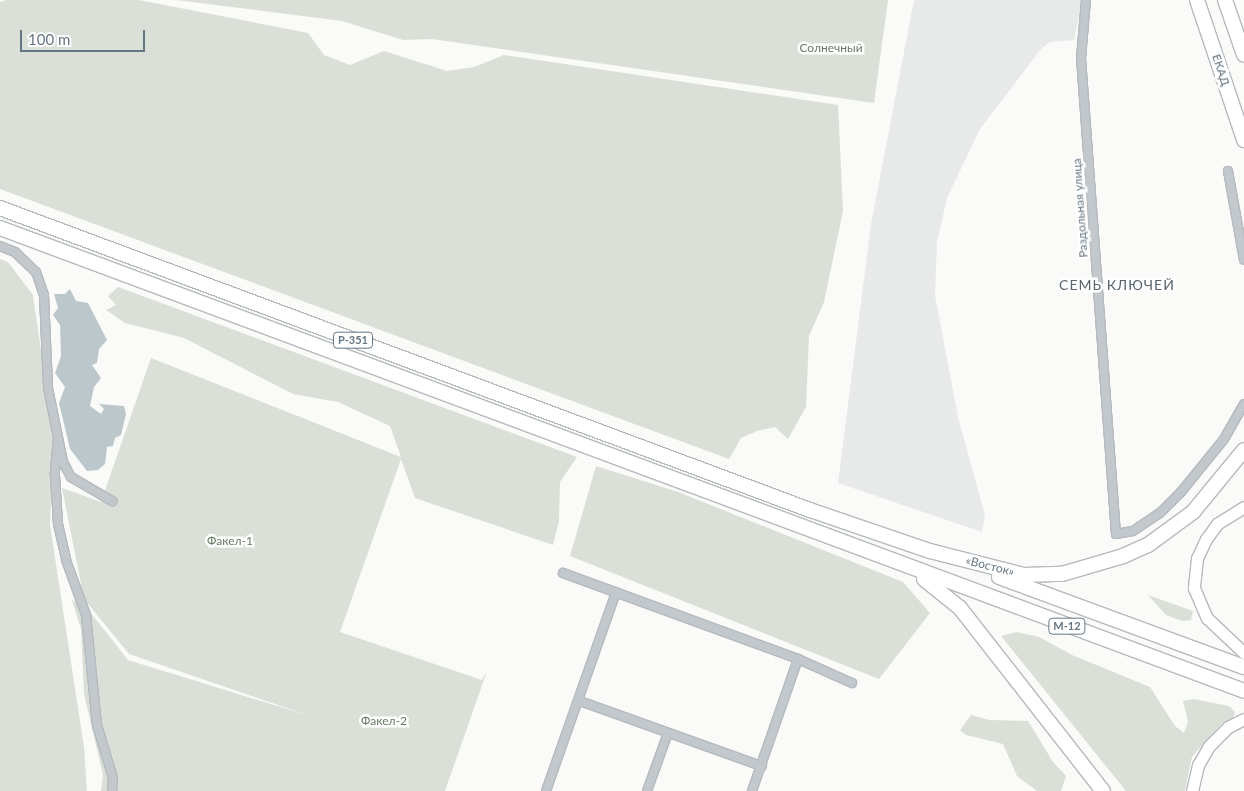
<!DOCTYPE html>
<meta charset="utf-8">
<style>
body{margin:0}
#map{position:relative;width:1244px;height:791px;overflow:hidden;background:#fafaf8;font-family:Lato,sans-serif}
div>[style]{position:absolute}
[style*='--x']{left:calc(var(--x)*1px);top:calc(var(--y)*1px);width:calc(var(--w)*1px);rotate:calc(var(--a)*1deg)}
.built>*{inset:0;background:#e8e9e9}
.green>*{inset:0;background:#dadfd7}
.water>*{inset:0;background:#bbc7cb}
.roads{filter:drop-shadow(1px 0 #b5babe) drop-shadow(-1px 0 #b5babe) drop-shadow(0 1px #b5babe) drop-shadow(0 -1px #b5babe)}
.street>*{height:8px;margin:-4px;padding:0 4px;transform-origin:4px;border-radius:4px;background:#c3c8cc}
.primary>*{height:11px;margin:-5.5px;padding:0 5.5px;transform-origin:5.5px;border-radius:5.5px;background:#fff}
.highway>*{height:14px;margin:-7px;padding:0 7px;transform-origin:7px;border-radius:7px;background:#fff}
span{translate:-50% -50%;white-space:nowrap;text-align:center;line-height:1.15;-webkit-text-stroke:5px #fff;paint-order:stroke}
.shield-label span{padding:1px 4px;background:#fff;border:1px solid;border-radius:4px;-webkit-text-stroke-width:0}
.shield-label{font-size:11px;color:#657683;font-weight:700}
.park-label{font-size:12px;color:#687a64}
.street-label{font-size:12px;color:#657683}
.neighbourhood-label{font-size:14px;color:#57646e;letter-spacing:1px}
.scale{position:absolute;left:20px;top:30px;width:125px;height:22px;box-sizing:border-box;border:2px solid #657683;border-top:0;padding-left:6px;font-size:15px;line-height:18px;white-space:nowrap;color:#657683;-webkit-text-stroke:4px #fff;paint-order:stroke}
</style>
<div id="map">
<div class="built">
<div style="clip-path:polygon(914px 0,1082px 0,1074px 40px,1050px 42px,1041px 49px,980px 129px,947px 198px,937px 243px,935px 295px,958px 417px,985px 515px,982px 532px,838px 483px,871px 224px)"></div>
</div>
<div class="green">
<div style="clip-path:polygon(6px 0,139px 0,308px 33px,324px 55px,350px 65px,384px 51px,447px 71px,474px 67px,504px 55px,838px 105px,843px 211px,824px 302px,809px 336px,806px 407px,788px 439px,775px 427px,757px 431px,741px 438px,729px 459px,0 189px,0 2px)"></div>
<div style="clip-path:polygon(176px 0,888px 0,874px 103px,432px 39px,403px 40px,342px 21px)"></div>
<div style="clip-path:polygon(0 259px,8px 262px,33px 295px,53px 435px,50px 525px,84px 747px,87px 791px,0 791px)"></div>
<div style="clip-path:polygon(118px 287px,577px 457px,560px 482px,559px 521px,553px 545px,415px 498px,401px 459px,340px 632px,482px 680px,487px 671px,445px 791px,101px 791px,103px 775px,84px 694px,81px 629px,72px 600px,86px 607px,128px 660px,310px 716px,129px 654px,84px 599px,62px 488px,101px 502px,151px 358px,401px 457px,390px 426px,338px 402px,293px 394px,184px 338px,125px 323px,106px 310px,116px 305px,108px 296px)"></div>
<div style="clip-path:polygon(596px 466px,678px 492px,903px 582px,930px 613px,879px 679px,570px 556px)"></div>
<div style="clip-path:polygon(1148px 595px,1193px 611px,1191px 620px,1182px 621px,1166px 615px)"></div>
<div style="clip-path:polygon(1017px 632px,1039px 637px,1072px 655px,1150px 687px,1175px 726px,1184px 733px,1188px 722px,1183px 701px,1194px 699px,1229px 706px,1235px 712px,1232px 721px,1222px 723px,1192px 757px,1185px 791px,1126px 791px,1001px 636px)"></div>
<div style="clip-path:polygon(971px 715px,989px 720px,1028px 721px,1053px 762px,1066px 776px,1061px 791px,1037px 791px,1017px 776px,1003px 744px,966px 735px,960px 730px)"></div>
</div>
<div class="water">
<div style="clip-path:polygon(70px 289px,76px 301px,88px 303px,107px 340px,99px 349px,97px 363px,92px 365px,101px 378px,94px 387px,90px 406px,101px 414px,104px 409px,99px 404px,124px 406px,126px 414px,121px 435px,115px 438px,113px 446px,107px 447px,105px 464px,98px 470px,87px 471px,70px 449px,59px 403px,65px 387px,55px 373px,61px 356px,60px 325px,53px 315px,58px 308px,54px 294px,65px 294px)"></div>
</div>
<div class="roads">
<div class="street">
<div style="--x:1086;--y:0;--w:58;--a:94.9"></div>
<div style="--x:1081;--y:58;--w:477;--a:85.8"></div>
<div style="--x:1116;--y:534;--w:17;--a:-10"></div>
<div style="--x:1133;--y:531;--w:32;--a:-34"></div>
<div style="--x:1160;--y:513;--w:30;--a:-45"></div>
<div style="--x:1181;--y:492;--w:68;--a:-50.9"></div>
<div style="--x:1224;--y:439;--w:40;--a:-60.3"></div>
<div style="--x:1228;--y:171;--w:90;--a:79.8"></div>
<div style="--x:0;--y:246;--w:16;--a:22"></div>
<div style="--x:15;--y:252;--w:29;--a:44"></div>
<div style="--x:36;--y:272;--w:24;--a:71"></div>
<div style="--x:44;--y:295;--w:93;--a:87.5"></div>
<div style="--x:48;--y:388;--w:76;--a:78.5"></div>
<div style="--x:63;--y:462;--w:17;--a:62"></div>
<div style="--x:71;--y:477;--w:48;--a:30.3"></div>
<div style="--x:58;--y:437;--w:38;--a:95"></div>
<div style="--x:55;--y:475;--w:49;--a:86.5"></div>
<div style="--x:58;--y:524;--w:37;--a:77"></div>
<div style="--x:66;--y:560;--w:59;--a:70"></div>
<div style="--x:86;--y:615;--w:111;--a:84.3"></div>
<div style="--x:97;--y:725;--w:55;--a:73.2"></div>
<div style="--x:113;--y:778;--w:13;--a:94"></div>
<div style="--x:563;--y:573;--w:250;--a:20.1"></div>
<div style="--x:798;--y:659;--w:59;--a:24"></div>
<div style="--x:580;--y:701;--w:193;--a:19.7"></div>
<div style="--x:546;--y:791;--w:211;--a:-70.6"></div>
<div style="--x:647;--y:791;--w:62;--a:-70.1"></div>
<div style="--x:752;--y:791;--w:140;--a:-70.8"></div>
</div>
<div class="primary">
<div style="--x:1244;--y:507;--w:32;--a:148"></div>
<div style="--x:1217;--y:524;--w:19;--a:126"></div>
<div style="--x:1206;--y:539;--w:21;--a:115"></div>
<div style="--x:1197;--y:558;--w:30;--a:96"></div>
<div style="--x:1194;--y:588;--w:33;--a:67"></div>
<div style="--x:1207;--y:618;--w:51;--a:43.4"></div>
<div style="--x:1192;--y:791;--w:27;--a:-77"></div>
<div style="--x:1198;--y:765;--w:22;--a:-60"></div>
<div style="--x:1209;--y:746;--w:27;--a:-45"></div>
<div style="--x:1228;--y:727;--w:18;--a:-27"></div>
</div>
<div class="highway">
<div style="--x:1197;--y:0;--w:148;--a:71.4"></div>
<div style="--x:1225;--y:0;--w:58;--a:70.9"></div>
<div style="--x:0;--y:208;--w:864;--a:20.45"></div>
<div style="--x:810;--y:510;--w:127;--a:18.9"></div>
<div style="--x:930;--y:551;--w:97;--a:14.3"></div>
<div style="--x:1024;--y:575;--w:38;--a:-2"></div>
<div style="--x:1062;--y:574;--w:64;--a:-16.4"></div>
<div style="--x:1123;--y:556;--w:27;--a:-24"></div>
<div style="--x:1148;--y:545;--w:56;--a:-36.3"></div>
<div style="--x:1193;--y:512;--w:80;--a:-50.6"></div>
<div style="--x:0;--y:228;--w:1327;--a:20.41"></div>
<div style="--x:999;--y:577;--w:261;--a:20.2"></div>
<div style="--x:924;--y:579;--w:46;--a:38.9"></div>
<div style="--x:960;--y:608;--w:232;--a:52"></div>
</div>
</div>
<div class="shield-label">
<span style="left:353px;top:340px">Р-351</span>
<span style="left:1067px;top:626px">М-12</span>
</div>
<div class="park-label">
<span style="left:831px;top:48px">Солнечный</span>
<span style="left:230px;top:541px">Факел-1</span>
<span style="left:384px;top:721px">Факел-2</span>
</div>
<div class="street-label">
<span style="left:1221px;top:70px;rotate:72deg">ЕКАД</span>
<span style="left:1080px;top:208px;rotate:-94deg">Раздольная улица</span>
<span style="left:990px;top:566px;rotate:14deg">«Восток»</span>
</div>
<div class="neighbourhood-label">
<span style="left:1117px;top:285px">СЕМЬ КЛЮЧЕЙ</span>
</div>
<div class="scale">100 m</div>
</div>
